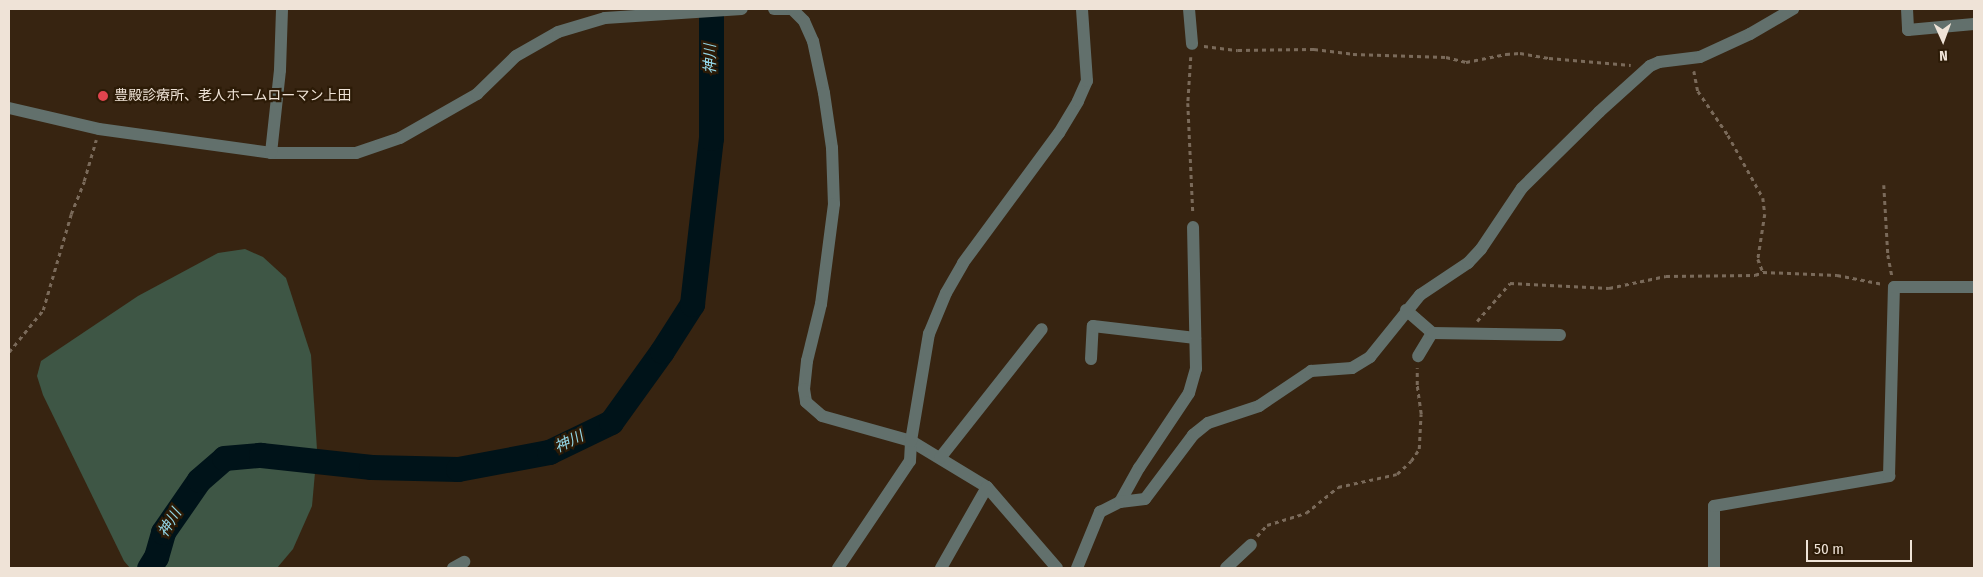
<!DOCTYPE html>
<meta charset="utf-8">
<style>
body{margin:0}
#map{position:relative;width:1983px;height:577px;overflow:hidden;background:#372411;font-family:"Fira Sans Condensed","Noto Sans JP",sans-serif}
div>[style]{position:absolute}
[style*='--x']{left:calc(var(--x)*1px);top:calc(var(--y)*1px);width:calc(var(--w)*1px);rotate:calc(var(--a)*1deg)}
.forest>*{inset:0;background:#3e5645}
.river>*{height:25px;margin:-12.5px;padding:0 12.5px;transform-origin:12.5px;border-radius:12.5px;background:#001319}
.path>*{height:2.5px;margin-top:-1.25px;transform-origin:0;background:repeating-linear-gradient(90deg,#7a6a5a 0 4px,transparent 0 8px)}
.minor>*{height:12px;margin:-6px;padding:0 6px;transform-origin:6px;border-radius:6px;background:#62706c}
.dots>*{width:14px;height:14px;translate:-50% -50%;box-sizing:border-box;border:2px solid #2c1b07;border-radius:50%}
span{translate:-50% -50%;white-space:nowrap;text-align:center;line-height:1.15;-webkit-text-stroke:4.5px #2c1b07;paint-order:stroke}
.poi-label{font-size:14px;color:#efe3d7}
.left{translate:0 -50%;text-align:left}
.water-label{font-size:15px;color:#93d6e6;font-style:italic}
.frame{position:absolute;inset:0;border:10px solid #efe3d7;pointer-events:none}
.north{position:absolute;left:1918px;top:15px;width:50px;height:50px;-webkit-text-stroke:4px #2c1b07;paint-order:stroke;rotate:178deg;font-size:14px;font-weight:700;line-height:20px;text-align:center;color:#efe3d7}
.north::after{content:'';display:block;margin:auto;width:18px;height:22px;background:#efe3d7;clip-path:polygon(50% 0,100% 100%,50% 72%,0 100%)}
.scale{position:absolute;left:1806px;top:540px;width:106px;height:22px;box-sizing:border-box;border:2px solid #efe3d7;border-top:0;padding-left:6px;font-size:15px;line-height:18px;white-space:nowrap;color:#efe3d7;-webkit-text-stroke:4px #2c1b07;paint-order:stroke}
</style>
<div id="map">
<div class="forest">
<div style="clip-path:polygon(245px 249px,263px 257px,286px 278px,311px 355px,317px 450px,312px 506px,293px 549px,277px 568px,130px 568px,124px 561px,43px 395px,37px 376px,41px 361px,138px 296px,218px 253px)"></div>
</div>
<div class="river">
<div style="--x:149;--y:568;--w:13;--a:-58"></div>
<div style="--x:156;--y:557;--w:26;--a:-74"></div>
<div style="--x:163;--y:532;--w:63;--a:-55.3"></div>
<div style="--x:199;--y:480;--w:33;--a:-41"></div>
<div style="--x:224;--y:458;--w:37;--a:-5"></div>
<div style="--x:261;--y:455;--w:111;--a:6.2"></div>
<div style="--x:371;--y:467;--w:87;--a:1.3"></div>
<div style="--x:458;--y:469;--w:93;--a:-10.6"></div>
<div style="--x:549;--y:452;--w:69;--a:-25.8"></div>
<div style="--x:611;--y:422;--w:87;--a:-54.3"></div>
<div style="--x:662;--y:351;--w:56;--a:-57.4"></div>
<div style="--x:692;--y:304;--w:167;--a:-83.5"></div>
<div style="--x:711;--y:138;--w:129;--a:-90"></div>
</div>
<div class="path">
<div style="--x:1204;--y:46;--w:34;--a:7"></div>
<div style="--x:1238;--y:50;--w:76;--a:-0.8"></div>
<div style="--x:1314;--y:49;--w:39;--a:7"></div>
<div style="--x:1353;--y:54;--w:93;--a:1.8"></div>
<div style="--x:1446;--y:57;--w:21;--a:14"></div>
<div style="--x:1466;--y:62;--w:41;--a:-11.3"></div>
<div style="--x:1506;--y:54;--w:14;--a:-4"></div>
<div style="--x:1520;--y:53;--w:29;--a:10"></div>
<div style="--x:1549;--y:58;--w:82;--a:4.9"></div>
<div style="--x:1191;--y:57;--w:46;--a:93.7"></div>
<div style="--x:1188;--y:103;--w:111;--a:87.4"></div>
<div style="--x:1694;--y:71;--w:20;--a:79"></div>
<div style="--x:1698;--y:91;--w:53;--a:55.7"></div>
<div style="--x:1728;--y:135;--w:72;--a:60.9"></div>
<div style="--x:1763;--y:198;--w:16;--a:83"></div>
<div style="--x:1765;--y:214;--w:46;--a:98.8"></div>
<div style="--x:1758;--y:259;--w:14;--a:69"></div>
<div style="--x:1763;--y:272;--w:74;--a:2.3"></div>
<div style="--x:1837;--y:275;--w:47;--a:11.1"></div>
<div style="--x:1884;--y:185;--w:70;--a:86.7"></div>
<div style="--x:1888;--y:255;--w:21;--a:79"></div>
<div style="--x:1477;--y:321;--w:50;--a:-49"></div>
<div style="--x:1510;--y:283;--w:99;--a:2.9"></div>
<div style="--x:1609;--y:288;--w:58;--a:-11.9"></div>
<div style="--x:1666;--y:276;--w:89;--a:-0.6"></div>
<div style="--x:1755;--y:275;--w:9;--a:-21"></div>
<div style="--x:9;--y:352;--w:54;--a:-51"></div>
<div style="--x:43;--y:310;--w:100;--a:-73.7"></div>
<div style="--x:71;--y:214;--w:35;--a:-68"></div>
<div style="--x:84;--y:181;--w:43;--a:-73.7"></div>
<div style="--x:1257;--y:536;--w:15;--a:-48"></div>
<div style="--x:1267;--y:525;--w:41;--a:-17.1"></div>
<div style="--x:1306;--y:513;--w:41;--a:-39.1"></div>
<div style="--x:1338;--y:487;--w:60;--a:-12.4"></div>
<div style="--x:1397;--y:474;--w:19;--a:-43"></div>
<div style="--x:1411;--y:461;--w:14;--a:-56"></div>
<div style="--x:1419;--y:449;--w:35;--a:-87"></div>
<div style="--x:1421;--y:414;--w:29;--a:-98"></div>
<div style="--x:1417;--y:385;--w:17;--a:-90"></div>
</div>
<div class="minor">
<div style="--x:774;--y:9;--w:18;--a:0"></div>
<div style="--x:792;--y:9;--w:17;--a:45"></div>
<div style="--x:804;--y:21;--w:22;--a:66"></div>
<div style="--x:813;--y:41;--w:53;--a:78.1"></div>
<div style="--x:824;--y:93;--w:56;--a:81.7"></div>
<div style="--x:832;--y:148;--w:56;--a:88"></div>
<div style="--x:834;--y:204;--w:101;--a:97.4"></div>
<div style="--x:821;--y:304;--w:59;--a:103.8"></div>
<div style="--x:807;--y:361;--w:28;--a:96"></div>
<div style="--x:804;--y:389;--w:13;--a:81"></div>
<div style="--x:806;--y:402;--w:21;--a:41"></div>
<div style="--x:822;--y:416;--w:92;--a:15.7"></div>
<div style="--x:911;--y:441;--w:89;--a:31.2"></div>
<div style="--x:987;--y:487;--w:107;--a:49.2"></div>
<div style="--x:1189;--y:9;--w:35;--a:85"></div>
<div style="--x:1907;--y:9;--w:21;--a:87"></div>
<div style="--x:1908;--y:30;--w:66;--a:-5.2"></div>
<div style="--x:9;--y:108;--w:92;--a:13.1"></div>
<div style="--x:99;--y:129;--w:174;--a:7.9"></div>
<div style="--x:271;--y:153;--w:85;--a:0"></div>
<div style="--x:356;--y:153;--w:46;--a:-18.8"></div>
<div style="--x:400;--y:138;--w:89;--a:-29.7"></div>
<div style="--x:477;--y:94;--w:54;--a:-44.3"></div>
<div style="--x:516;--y:56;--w:48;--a:-29.7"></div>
<div style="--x:558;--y:32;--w:49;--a:-16.6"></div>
<div style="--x:605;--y:18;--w:137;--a:-3.8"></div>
<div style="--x:271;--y:153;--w:83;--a:-83.8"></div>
<div style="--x:280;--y:70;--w:61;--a:-88.1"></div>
<div style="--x:1406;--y:310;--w:35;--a:41"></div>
<div style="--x:1432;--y:333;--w:27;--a:121"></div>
<div style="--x:1432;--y:333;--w:128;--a:0.9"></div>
<div style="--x:1091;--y:359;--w:33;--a:-87"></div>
<div style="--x:1093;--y:326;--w:103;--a:6.7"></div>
<div style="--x:940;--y:458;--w:164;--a:-51.7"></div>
<div style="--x:1120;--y:502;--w:39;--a:-61"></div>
<div style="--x:1139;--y:468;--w:90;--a:-56.3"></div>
<div style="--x:1189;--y:393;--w:25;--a:-74"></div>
<div style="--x:1196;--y:369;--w:142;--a:-91.2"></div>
<div style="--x:453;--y:568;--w:13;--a:-29"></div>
<div style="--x:838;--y:568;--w:129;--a:-56.1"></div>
<div style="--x:910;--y:461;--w:20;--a:-87"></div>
<div style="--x:911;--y:441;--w:109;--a:-80.5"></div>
<div style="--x:929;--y:334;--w:44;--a:-67.5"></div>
<div style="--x:946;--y:293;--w:34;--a:-60"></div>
<div style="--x:963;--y:263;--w:162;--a:-53.6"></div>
<div style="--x:1059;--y:133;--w:37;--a:-59"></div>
<div style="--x:1078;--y:101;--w:22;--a:-66"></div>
<div style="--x:1087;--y:81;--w:72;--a:-94"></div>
<div style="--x:941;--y:568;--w:93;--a:-60.4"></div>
<div style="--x:1077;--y:568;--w:61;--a:-67.7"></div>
<div style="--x:1100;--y:512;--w:22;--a:-27"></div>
<div style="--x:1120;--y:502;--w:25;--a:-7"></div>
<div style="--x:1145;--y:499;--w:80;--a:-53.1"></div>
<div style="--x:1193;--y:435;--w:19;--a:-39"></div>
<div style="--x:1208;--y:423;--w:54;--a:-18.4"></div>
<div style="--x:1259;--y:406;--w:63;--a:-33.9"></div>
<div style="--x:1311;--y:371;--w:41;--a:-4.2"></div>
<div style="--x:1352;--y:368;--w:21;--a:-31"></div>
<div style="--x:1370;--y:357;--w:80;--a:-51.1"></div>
<div style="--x:1420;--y:295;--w:58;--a:-33.7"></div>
<div style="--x:1468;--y:263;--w:19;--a:-47"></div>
<div style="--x:1481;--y:249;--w:73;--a:-56.1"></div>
<div style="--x:1522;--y:188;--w:108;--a:-44.6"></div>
<div style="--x:1599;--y:112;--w:69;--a:-42"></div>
<div style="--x:1650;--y:66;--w:10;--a:-24"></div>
<div style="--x:1659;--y:62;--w:41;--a:-7"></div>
<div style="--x:1700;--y:57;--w:55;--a:-24.7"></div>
<div style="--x:1750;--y:34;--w:50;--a:-30.2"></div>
<div style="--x:1226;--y:568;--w:34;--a:-43"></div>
<div style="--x:1714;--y:568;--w:62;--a:-90"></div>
<div style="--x:1714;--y:506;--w:178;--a:-9.7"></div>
<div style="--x:1889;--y:476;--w:189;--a:-88.5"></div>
<div style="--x:1894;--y:287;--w:80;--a:0"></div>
</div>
<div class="dots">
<div style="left:103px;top:96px;background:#e0444e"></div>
</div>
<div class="poi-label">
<span class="left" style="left:114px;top:96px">豊殿診療所、老人ホームローマン上田</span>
</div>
<div class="water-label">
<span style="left:711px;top:59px;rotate:-90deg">神川</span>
<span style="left:569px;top:442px;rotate:-26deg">神川</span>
<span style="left:170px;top:523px;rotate:-59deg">神川</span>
</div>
<div class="frame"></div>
<div class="north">N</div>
<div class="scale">50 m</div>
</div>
